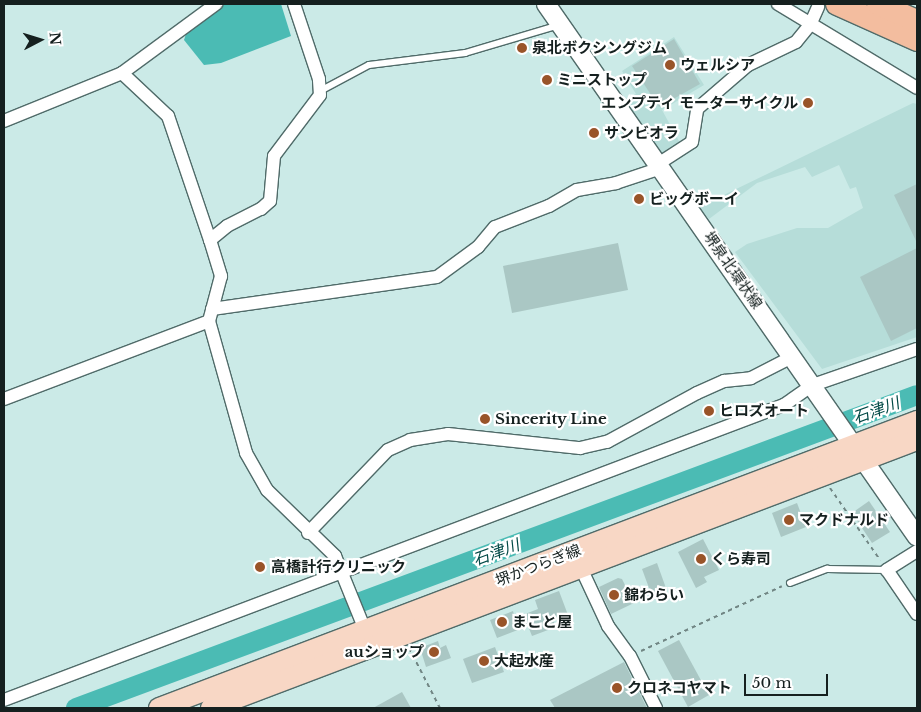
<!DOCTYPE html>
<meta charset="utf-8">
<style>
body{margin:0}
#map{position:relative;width:921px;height:712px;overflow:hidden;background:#cbeae7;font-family:"Libre Baskerville","Noto Sans JP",serif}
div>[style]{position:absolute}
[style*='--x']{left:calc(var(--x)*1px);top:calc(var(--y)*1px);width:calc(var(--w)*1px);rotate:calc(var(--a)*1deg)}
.built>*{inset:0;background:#b6ddd9}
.water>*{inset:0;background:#4bbbb4}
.river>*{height:20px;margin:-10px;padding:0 10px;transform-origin:10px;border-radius:10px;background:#4bbbb4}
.building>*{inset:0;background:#aac7c4}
.path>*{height:2px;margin-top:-1px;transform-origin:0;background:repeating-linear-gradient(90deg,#718684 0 4px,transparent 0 8px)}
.roads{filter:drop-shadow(1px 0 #506b69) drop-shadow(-1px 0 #506b69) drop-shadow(0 1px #506b69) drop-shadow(0 -1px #506b69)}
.lane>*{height:6px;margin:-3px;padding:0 3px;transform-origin:3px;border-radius:3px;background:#fff}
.street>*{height:12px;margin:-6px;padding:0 6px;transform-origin:6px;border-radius:6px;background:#fff}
.secondary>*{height:18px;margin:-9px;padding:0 9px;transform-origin:9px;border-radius:9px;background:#fff}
.primary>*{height:20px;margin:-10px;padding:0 10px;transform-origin:10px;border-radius:10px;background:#f8d7c5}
.highway>*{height:22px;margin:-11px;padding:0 11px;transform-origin:11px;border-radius:11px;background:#f3bd9f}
.dots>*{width:14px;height:14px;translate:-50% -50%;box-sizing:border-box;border:2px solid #fff;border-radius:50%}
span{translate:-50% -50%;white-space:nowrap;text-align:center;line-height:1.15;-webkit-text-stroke:4.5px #fff;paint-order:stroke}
.poi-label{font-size:15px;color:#15201f;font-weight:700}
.left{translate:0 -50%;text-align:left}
.right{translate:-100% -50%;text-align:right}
.street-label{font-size:15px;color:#15201f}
.water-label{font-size:16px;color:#024946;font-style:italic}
.frame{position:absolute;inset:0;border:5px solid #15201f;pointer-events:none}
.north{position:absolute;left:15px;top:15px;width:50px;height:50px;-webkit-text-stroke:4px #fff;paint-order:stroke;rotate:85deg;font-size:14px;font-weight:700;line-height:20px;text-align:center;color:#15201f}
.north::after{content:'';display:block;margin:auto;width:18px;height:22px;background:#15201f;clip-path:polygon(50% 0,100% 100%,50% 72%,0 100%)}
.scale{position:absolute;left:744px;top:674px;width:84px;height:22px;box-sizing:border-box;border:2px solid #15201f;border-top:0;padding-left:6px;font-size:15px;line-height:18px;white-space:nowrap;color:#15201f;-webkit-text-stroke:4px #fff;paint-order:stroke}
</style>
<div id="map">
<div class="built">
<div style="clip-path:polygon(674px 37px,704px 85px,662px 110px,680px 143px,661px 156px,623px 100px,636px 94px,622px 71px)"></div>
<div style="clip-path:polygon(913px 103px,917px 104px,917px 337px,822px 369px,735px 252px,747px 244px,797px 228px,828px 228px,863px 208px,856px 187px,850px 189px,839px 165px,812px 177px,805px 167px,757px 183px,709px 219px,699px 207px)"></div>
</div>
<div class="water">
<div style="clip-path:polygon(225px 4px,281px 4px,291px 36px,221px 63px,204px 65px,184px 40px,186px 34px)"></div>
</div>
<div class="river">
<div style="--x:76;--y:708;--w:897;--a:-20.41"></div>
</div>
<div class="building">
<div style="clip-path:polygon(674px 39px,700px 84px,659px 107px,632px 66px)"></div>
<div style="clip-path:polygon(917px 184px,917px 243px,894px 195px)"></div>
<div style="clip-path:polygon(618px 243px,628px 290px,512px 313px,503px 266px)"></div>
<div style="clip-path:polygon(917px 248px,917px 328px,891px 341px,860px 277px)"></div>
<div style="clip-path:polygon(869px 501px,890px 532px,872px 543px,852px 513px)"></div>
<div style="clip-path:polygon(797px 503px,806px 527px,781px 537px,772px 513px)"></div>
<div style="clip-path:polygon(703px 539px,719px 570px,704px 577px,707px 582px,696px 588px,678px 552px)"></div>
<div style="clip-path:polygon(657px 563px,667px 591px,652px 596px,642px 569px)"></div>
<div style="clip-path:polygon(618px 578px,622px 579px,634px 603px,611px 614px,599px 587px)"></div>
<div style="clip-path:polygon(559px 591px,568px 615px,553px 620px,556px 627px,532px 636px,528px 626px,497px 638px,490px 620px,513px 611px,515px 618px,538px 609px,535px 600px)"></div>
<div style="clip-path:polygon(679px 640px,709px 695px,688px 707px,658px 651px)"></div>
<div style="clip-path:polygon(438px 641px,440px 648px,446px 645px,451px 658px,426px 667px,420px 648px)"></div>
<div style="clip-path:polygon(495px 647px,504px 672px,472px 683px,463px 659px)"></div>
<div style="clip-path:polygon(624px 662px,647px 708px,555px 708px,550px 700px)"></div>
<div style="clip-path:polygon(402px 692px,411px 708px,373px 708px)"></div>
</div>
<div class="path">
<div style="--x:830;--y:488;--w:88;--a:55.2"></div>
<div style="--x:409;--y:648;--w:68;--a:62.7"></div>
<div style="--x:641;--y:651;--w:155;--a:-24.7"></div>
</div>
<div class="roads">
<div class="lane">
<div style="--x:320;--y:91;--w:55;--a:-28"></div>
<div style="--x:369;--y:65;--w:97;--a:-7.1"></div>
<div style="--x:465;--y:53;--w:98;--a:-16.6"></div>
<div style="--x:790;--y:583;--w:40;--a:-21"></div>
<div style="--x:827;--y:569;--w:60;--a:1"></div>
</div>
<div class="street">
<div style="--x:778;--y:4;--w:162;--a:31.1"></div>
<div style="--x:122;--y:73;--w:63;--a:43.1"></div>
<div style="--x:168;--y:116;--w:131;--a:71.3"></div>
<div style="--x:210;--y:240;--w:38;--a:73"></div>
<div style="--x:221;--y:276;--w:47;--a:104.9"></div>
<div style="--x:209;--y:321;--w:137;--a:74.3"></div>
<div style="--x:246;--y:453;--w:43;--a:60.4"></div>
<div style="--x:267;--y:490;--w:95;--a:44.1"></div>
<div style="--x:335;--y:556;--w:85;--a:67.9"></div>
<div style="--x:4;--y:121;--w:127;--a:-22.1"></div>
<div style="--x:122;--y:73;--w:117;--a:-36.3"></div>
<div style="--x:658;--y:164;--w:40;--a:-32.9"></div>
<div style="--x:692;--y:142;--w:33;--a:-81"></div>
<div style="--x:697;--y:109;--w:67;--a:-40.8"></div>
<div style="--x:748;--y:65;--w:53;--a:-25.6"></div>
<div style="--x:796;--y:42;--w:22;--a:-51"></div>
<div style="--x:810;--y:25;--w:20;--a:-66"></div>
<div style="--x:210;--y:240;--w:22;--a:-39"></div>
<div style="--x:227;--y:226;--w:38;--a:-27"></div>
<div style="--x:261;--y:209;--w:12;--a:-42"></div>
<div style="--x:270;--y:201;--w:45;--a:-84.9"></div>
<div style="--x:274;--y:156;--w:76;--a:-53"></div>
<div style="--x:320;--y:95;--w:16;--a:-94"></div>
<div style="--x:319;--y:79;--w:79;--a:-108.4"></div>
<div style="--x:212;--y:309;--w:227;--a:-8.1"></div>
<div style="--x:437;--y:277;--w:51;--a:-36.2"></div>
<div style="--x:478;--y:247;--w:26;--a:-50"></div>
<div style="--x:495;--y:227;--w:58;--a:-21.3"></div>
<div style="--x:549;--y:206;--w:32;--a:-30"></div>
<div style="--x:577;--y:190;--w:40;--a:-10"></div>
<div style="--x:616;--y:183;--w:47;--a:-18.4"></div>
<div style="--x:4;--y:399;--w:219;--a:-20.8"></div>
<div style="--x:308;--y:533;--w:115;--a:-46.1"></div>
<div style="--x:388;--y:450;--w:24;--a:-24"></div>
<div style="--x:410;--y:440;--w:38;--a:-9"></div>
<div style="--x:448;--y:434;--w:133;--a:6.1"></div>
<div style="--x:580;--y:448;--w:28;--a:-13"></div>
<div style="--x:607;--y:442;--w:102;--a:-28.6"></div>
<div style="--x:697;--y:393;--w:30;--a:-24"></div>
<div style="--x:724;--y:381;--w:27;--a:-6"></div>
<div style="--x:751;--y:378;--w:48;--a:-27.1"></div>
<div style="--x:917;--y:551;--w:36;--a:148"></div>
<div style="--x:887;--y:570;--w:53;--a:55.7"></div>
<div style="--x:581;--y:568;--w:64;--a:65"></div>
<div style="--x:608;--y:626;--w:37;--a:54"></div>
<div style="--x:630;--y:656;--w:58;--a:63.4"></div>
<div style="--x:4;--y:700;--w:834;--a:-20.72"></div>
<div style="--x:784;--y:405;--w:35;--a:-35"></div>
<div style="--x:813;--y:385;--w:110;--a:-19.1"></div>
</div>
<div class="secondary">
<div style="--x:546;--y:4;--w:649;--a:55.16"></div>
</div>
<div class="primary">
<div style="--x:159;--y:708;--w:811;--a:-20.74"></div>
<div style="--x:211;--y:708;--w:755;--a:-20.79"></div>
</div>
<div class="highway">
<div style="--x:837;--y:4;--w:88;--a:24.2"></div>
<div style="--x:878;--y:4;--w:43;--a:23.6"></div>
</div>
</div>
<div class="dots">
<div style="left:522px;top:48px;background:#995429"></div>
<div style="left:670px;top:65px;background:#995429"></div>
<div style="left:547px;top:80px;background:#995429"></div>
<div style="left:808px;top:103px;background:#995429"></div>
<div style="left:594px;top:133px;background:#995429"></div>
<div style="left:639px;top:199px;background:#995429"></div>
<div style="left:709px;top:411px;background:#995429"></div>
<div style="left:485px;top:419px;background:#995429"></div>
<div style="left:789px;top:520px;background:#995429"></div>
<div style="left:701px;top:559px;background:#995429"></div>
<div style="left:260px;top:567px;background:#995429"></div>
<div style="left:614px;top:595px;background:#995429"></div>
<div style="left:502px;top:622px;background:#995429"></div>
<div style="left:434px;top:652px;background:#995429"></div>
<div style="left:484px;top:661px;background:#995429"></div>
<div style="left:617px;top:688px;background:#995429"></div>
</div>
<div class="poi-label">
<span class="left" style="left:532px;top:48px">泉北ボクシングジム</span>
<span class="left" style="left:680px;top:65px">ウェルシア</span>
<span class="left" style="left:557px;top:80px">ミニストップ</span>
<span class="right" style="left:798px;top:103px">エンプティ モーターサイクル</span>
<span class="left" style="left:604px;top:133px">サンビオラ</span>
<span class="left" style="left:649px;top:199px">ビッグボーイ</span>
<span class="left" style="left:719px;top:411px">ヒロズオート</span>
<span class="left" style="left:495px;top:419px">Sincerity Line</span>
<span class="left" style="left:799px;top:520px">マクドナルド</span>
<span class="left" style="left:711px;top:559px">くら寿司</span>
<span class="left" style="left:271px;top:567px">高橋計行クリニック</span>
<span class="left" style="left:624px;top:595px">錦わらい</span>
<span class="left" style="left:512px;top:622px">まこと屋</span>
<span class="right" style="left:424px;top:652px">auショップ</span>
<span class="left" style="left:494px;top:661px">大起水産</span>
<span class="left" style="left:627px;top:688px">クロネコヤマト</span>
</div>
<div class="street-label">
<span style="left:733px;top:270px;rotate:55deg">堺泉北環状線</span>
<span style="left:538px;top:565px;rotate:-21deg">堺かつらぎ線</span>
</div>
<div class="water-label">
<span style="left:876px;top:410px;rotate:-20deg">石津川</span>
<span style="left:496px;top:552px;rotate:-20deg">石津川</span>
</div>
<div class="frame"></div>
<div class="north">N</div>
<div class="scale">50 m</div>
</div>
